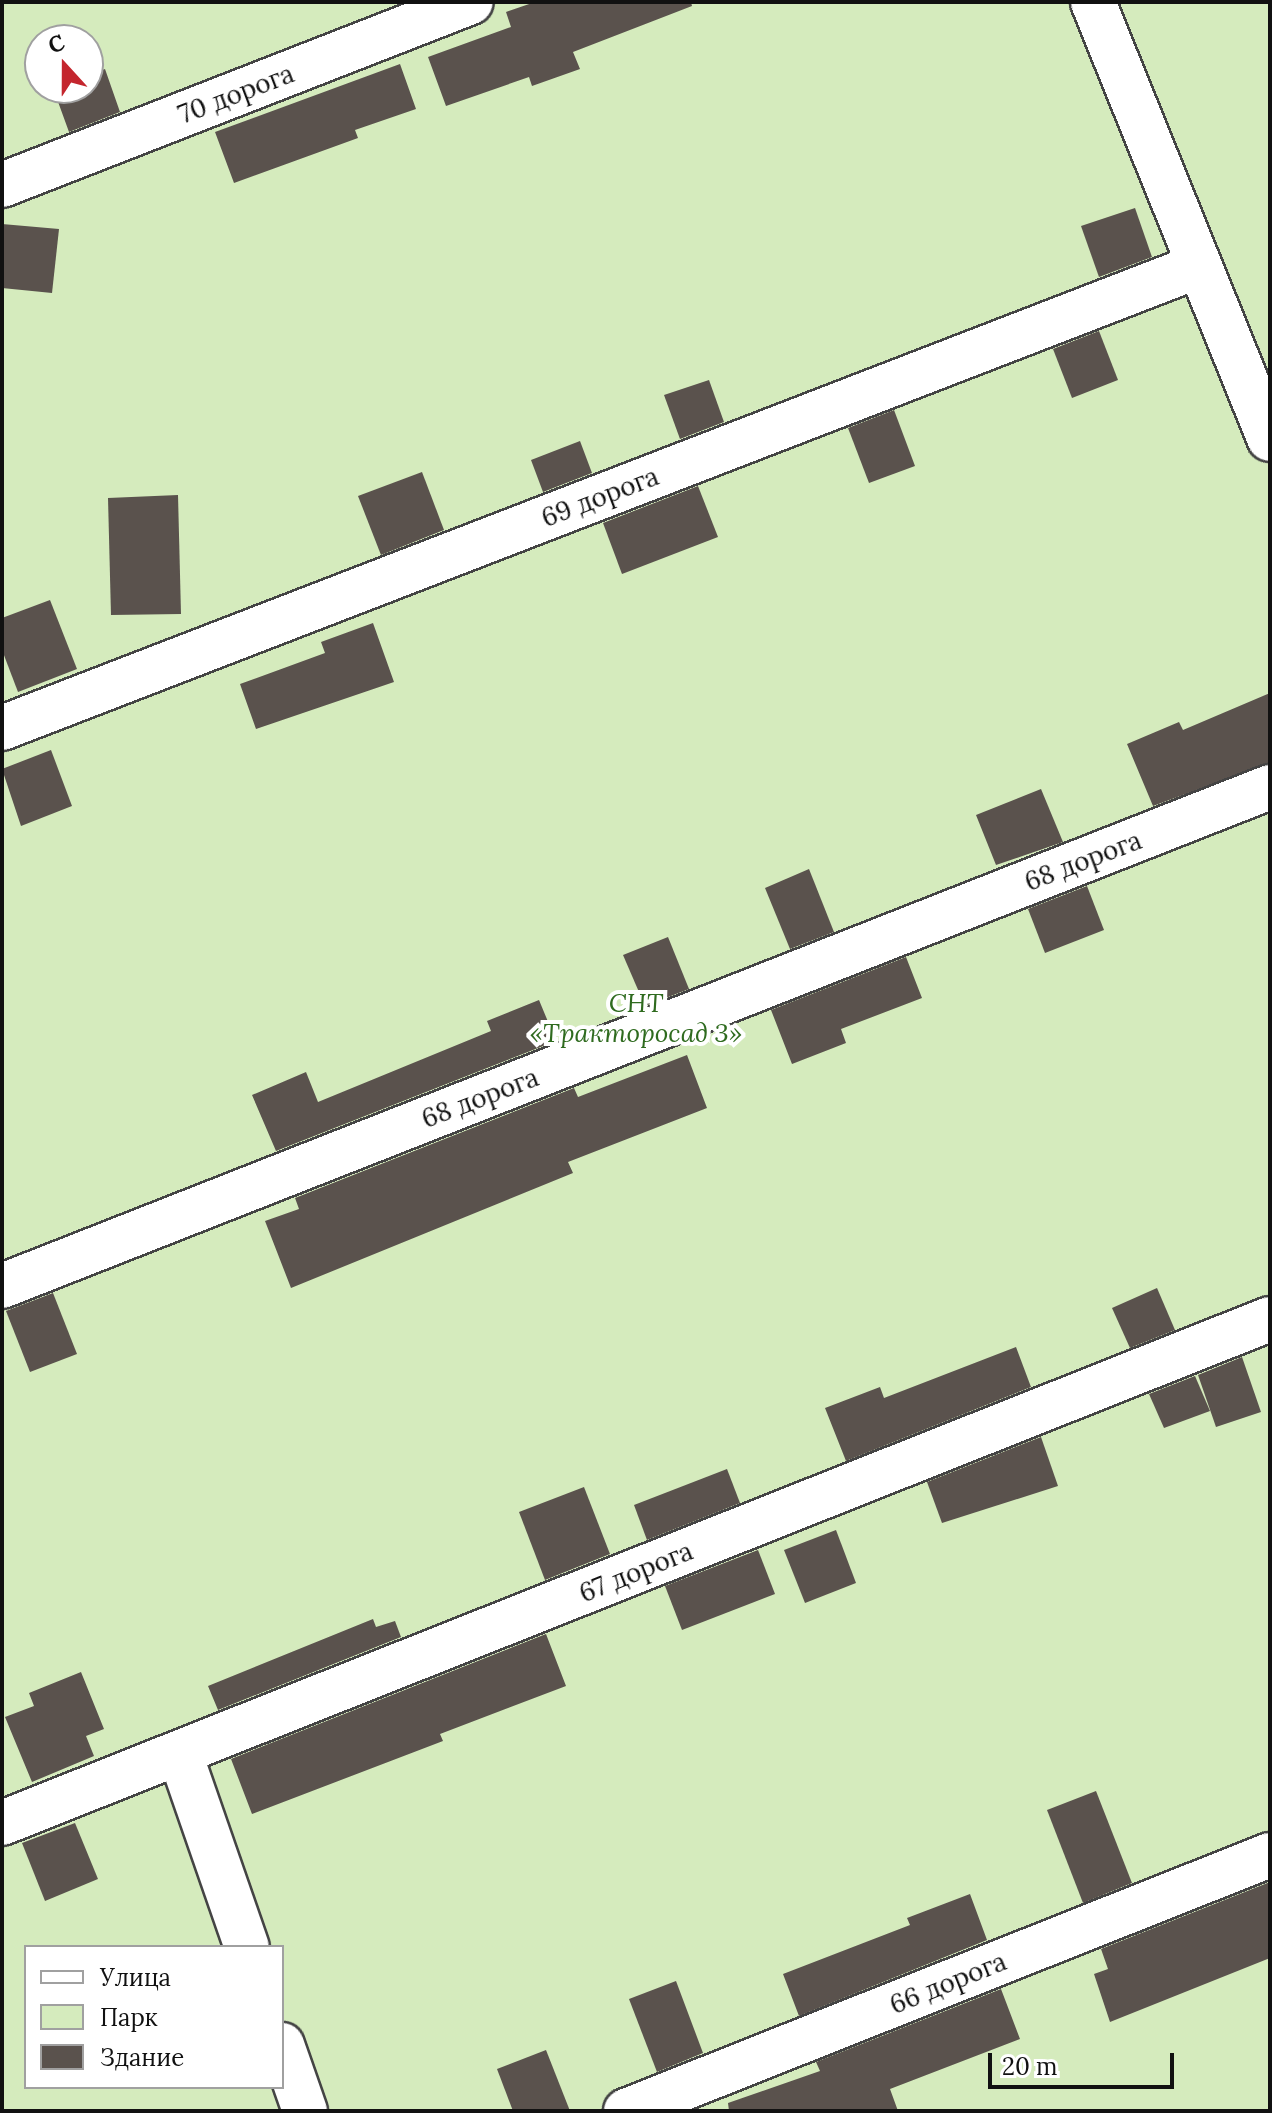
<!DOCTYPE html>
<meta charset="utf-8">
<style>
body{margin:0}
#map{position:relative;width:1272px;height:2113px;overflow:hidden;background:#fffdf5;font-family:Lora,serif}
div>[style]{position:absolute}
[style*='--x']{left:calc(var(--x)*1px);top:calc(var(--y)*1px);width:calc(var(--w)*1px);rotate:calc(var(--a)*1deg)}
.green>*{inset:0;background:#d5ebbd}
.building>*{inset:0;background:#5a524d}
.roads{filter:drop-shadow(2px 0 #444) drop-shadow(-2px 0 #444) drop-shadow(0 2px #444) drop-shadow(0 -2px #444)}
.minor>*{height:44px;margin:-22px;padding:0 22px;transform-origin:22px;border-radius:22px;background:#fff}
span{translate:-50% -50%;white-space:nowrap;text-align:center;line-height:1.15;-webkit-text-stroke:8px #fff;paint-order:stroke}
.street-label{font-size:26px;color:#111}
.park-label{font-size:26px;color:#2f6b1f;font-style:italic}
.frame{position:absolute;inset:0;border:4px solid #111;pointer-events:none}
.legend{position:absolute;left:24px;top:1945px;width:260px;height:144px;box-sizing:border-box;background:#fff;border:2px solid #a0a0a0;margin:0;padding:10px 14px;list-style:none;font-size:24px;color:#111}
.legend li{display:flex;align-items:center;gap:16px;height:40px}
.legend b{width:40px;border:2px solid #a0a0a0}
.north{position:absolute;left:24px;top:24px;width:80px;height:80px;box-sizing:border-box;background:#fff;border:2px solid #a0a0a0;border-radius:50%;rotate:339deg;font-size:22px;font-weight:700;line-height:32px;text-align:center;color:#111}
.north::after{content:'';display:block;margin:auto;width:28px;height:36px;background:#c4262e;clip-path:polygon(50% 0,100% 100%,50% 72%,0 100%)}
.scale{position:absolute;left:988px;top:2053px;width:186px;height:36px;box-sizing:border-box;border:4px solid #111;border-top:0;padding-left:10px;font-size:24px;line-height:28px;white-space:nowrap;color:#111;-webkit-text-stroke:6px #fff;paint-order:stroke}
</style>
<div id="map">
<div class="green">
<div style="clip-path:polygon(evenodd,2px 2px,1270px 2px,1270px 2111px,2px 2111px,2px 2px,40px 40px,88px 40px,88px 88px,40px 88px,40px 40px,2px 2px,26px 1947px,282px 1947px,282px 2087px,26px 2087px,26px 1947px)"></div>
</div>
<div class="building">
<div style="clip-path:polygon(535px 2px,691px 2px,692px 6px,573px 52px,580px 69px,532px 86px,529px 77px,446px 106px,428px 57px,511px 27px,506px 12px)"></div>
<div style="clip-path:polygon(400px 64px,416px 109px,355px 130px,358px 138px,234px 183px,215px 132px)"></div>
<div style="clip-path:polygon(105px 69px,120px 112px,69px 132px,53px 88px,88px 88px,88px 75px)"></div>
<div style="clip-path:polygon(1135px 208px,1152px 257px,1099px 277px,1081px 226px)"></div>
<div style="clip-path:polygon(2px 224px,59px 229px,52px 293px,2px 288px)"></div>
<div style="clip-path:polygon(1099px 331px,1118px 380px,1072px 398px,1053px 349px)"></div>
<div style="clip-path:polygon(709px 380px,724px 422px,680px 439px,664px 395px)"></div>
<div style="clip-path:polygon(894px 410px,915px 466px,869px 483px,848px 428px)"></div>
<div style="clip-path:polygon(580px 441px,592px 473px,543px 492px,531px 460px)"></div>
<div style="clip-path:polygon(422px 472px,444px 530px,381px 555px,358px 496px)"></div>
<div style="clip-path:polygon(698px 486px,718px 537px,622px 574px,603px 523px)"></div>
<div style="clip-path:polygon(178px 495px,181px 614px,111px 615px,108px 498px)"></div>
<div style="clip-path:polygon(50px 600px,77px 669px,18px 692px,2px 650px,2px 618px)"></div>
<div style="clip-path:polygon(373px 623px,394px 682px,256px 729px,240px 684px,325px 653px,321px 642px)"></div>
<div style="clip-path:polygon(1270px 693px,1270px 763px,1153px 806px,1127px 744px,1179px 722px,1183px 730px)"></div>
<div style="clip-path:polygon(51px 750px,72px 806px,21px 826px,2px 769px)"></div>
<div style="clip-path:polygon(1041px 789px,1063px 842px,996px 865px,976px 815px)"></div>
<div style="clip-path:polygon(809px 869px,834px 932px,790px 949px,765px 888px)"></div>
<div style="clip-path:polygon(1087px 886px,1104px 930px,1045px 953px,1028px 909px)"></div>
<div style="clip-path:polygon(668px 937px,689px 989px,645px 1006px,623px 955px)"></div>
<div style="clip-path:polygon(906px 957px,922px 998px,841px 1029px,846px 1043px,792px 1064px,771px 1010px)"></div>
<div style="clip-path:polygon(539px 1000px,556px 1041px,276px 1151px,252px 1095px,306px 1072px,318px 1102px,491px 1031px,487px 1021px)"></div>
<div style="clip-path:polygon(687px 1055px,707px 1108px,568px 1162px,573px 1173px,291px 1288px,265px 1221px,299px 1209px,295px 1198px,574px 1088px,578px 1097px)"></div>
<div style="clip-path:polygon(1157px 1288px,1175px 1330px,1130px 1348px,1112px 1308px)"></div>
<div style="clip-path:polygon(53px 1293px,77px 1354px,30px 1372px,6px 1311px)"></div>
<div style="clip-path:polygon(1016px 1347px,1031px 1387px,846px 1461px,825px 1408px,880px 1387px,884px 1398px)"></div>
<div style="clip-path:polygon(1242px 1357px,1261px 1412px,1216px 1427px,1198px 1375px)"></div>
<div style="clip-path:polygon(1195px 1376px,1210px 1411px,1164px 1428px,1149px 1394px)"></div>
<div style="clip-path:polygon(1041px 1437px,1058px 1486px,942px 1523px,927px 1482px)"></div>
<div style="clip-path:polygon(727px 1469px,740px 1503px,647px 1540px,634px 1505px)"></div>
<div style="clip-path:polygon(584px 1487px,610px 1554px,545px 1580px,519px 1512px)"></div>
<div style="clip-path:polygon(836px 1530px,856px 1583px,805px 1603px,784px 1550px)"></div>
<div style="clip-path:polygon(758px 1550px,775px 1594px,682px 1630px,665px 1586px)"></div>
<div style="clip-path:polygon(373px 1619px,376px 1627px,395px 1621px,401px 1637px,218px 1710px,208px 1686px)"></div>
<div style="clip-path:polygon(546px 1634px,566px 1686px,440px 1734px,443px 1741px,252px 1814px,231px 1759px)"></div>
<div style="clip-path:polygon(81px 1672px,104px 1729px,86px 1736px,94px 1756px,32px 1782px,5px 1717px,34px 1706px,29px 1693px)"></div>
<div style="clip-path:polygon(1096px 1791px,1132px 1883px,1083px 1903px,1047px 1810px)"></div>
<div style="clip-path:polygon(75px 1823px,98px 1879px,45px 1901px,22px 1843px)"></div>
<div style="clip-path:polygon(1270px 1882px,1270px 1958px,1110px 2022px,1094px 1974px,1108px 1969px,1101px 1949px)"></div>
<div style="clip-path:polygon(970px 1894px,987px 1940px,799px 2016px,783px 1974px,910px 1925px,907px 1918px)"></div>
<div style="clip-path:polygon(676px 1981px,703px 2053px,657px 2072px,629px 1999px)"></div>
<div style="clip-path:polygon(1001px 1989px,1020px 2039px,890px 2089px,898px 2111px,729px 2111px,728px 2103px,820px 2071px,816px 2062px)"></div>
<div style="clip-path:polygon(546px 2050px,570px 2111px,513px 2111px,497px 2069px)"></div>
</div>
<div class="roads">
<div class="minor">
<div style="--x:1093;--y:2;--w:471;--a:68"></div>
<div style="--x:2;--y:185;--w:503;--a:-21.32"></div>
<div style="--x:2;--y:728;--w:1282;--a:-21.12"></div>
<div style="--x:2;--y:1286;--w:1363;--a:-21.48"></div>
<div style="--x:180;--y:1754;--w:204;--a:70.9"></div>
<div style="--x:2;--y:1823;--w:1364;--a:-21.68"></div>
<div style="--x:282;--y:2045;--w:70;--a:70.8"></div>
<div style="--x:626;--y:2111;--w:693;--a:-21.68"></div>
</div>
</div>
<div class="street-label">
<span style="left:236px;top:94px;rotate:-21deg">70 дорога</span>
<span style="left:600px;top:497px;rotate:-21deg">69 дорога</span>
<span style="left:1083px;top:861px;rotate:-21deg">68 дорога</span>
<span style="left:480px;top:1098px;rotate:-21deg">68 дорога</span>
<span style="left:636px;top:1572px;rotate:-22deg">67 дорога</span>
<span style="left:948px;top:1983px;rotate:-22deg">66 дорога</span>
</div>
<div class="park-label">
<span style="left:636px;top:1018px">СНТ<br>«Тракторосад 3»</span>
</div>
<div class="frame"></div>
<ul class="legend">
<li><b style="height:10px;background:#fff"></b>Улица</li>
<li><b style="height:22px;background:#d5ebbd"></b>Парк</li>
<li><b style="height:22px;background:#5a524d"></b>Здание</li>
</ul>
<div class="north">С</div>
<div class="scale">20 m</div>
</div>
